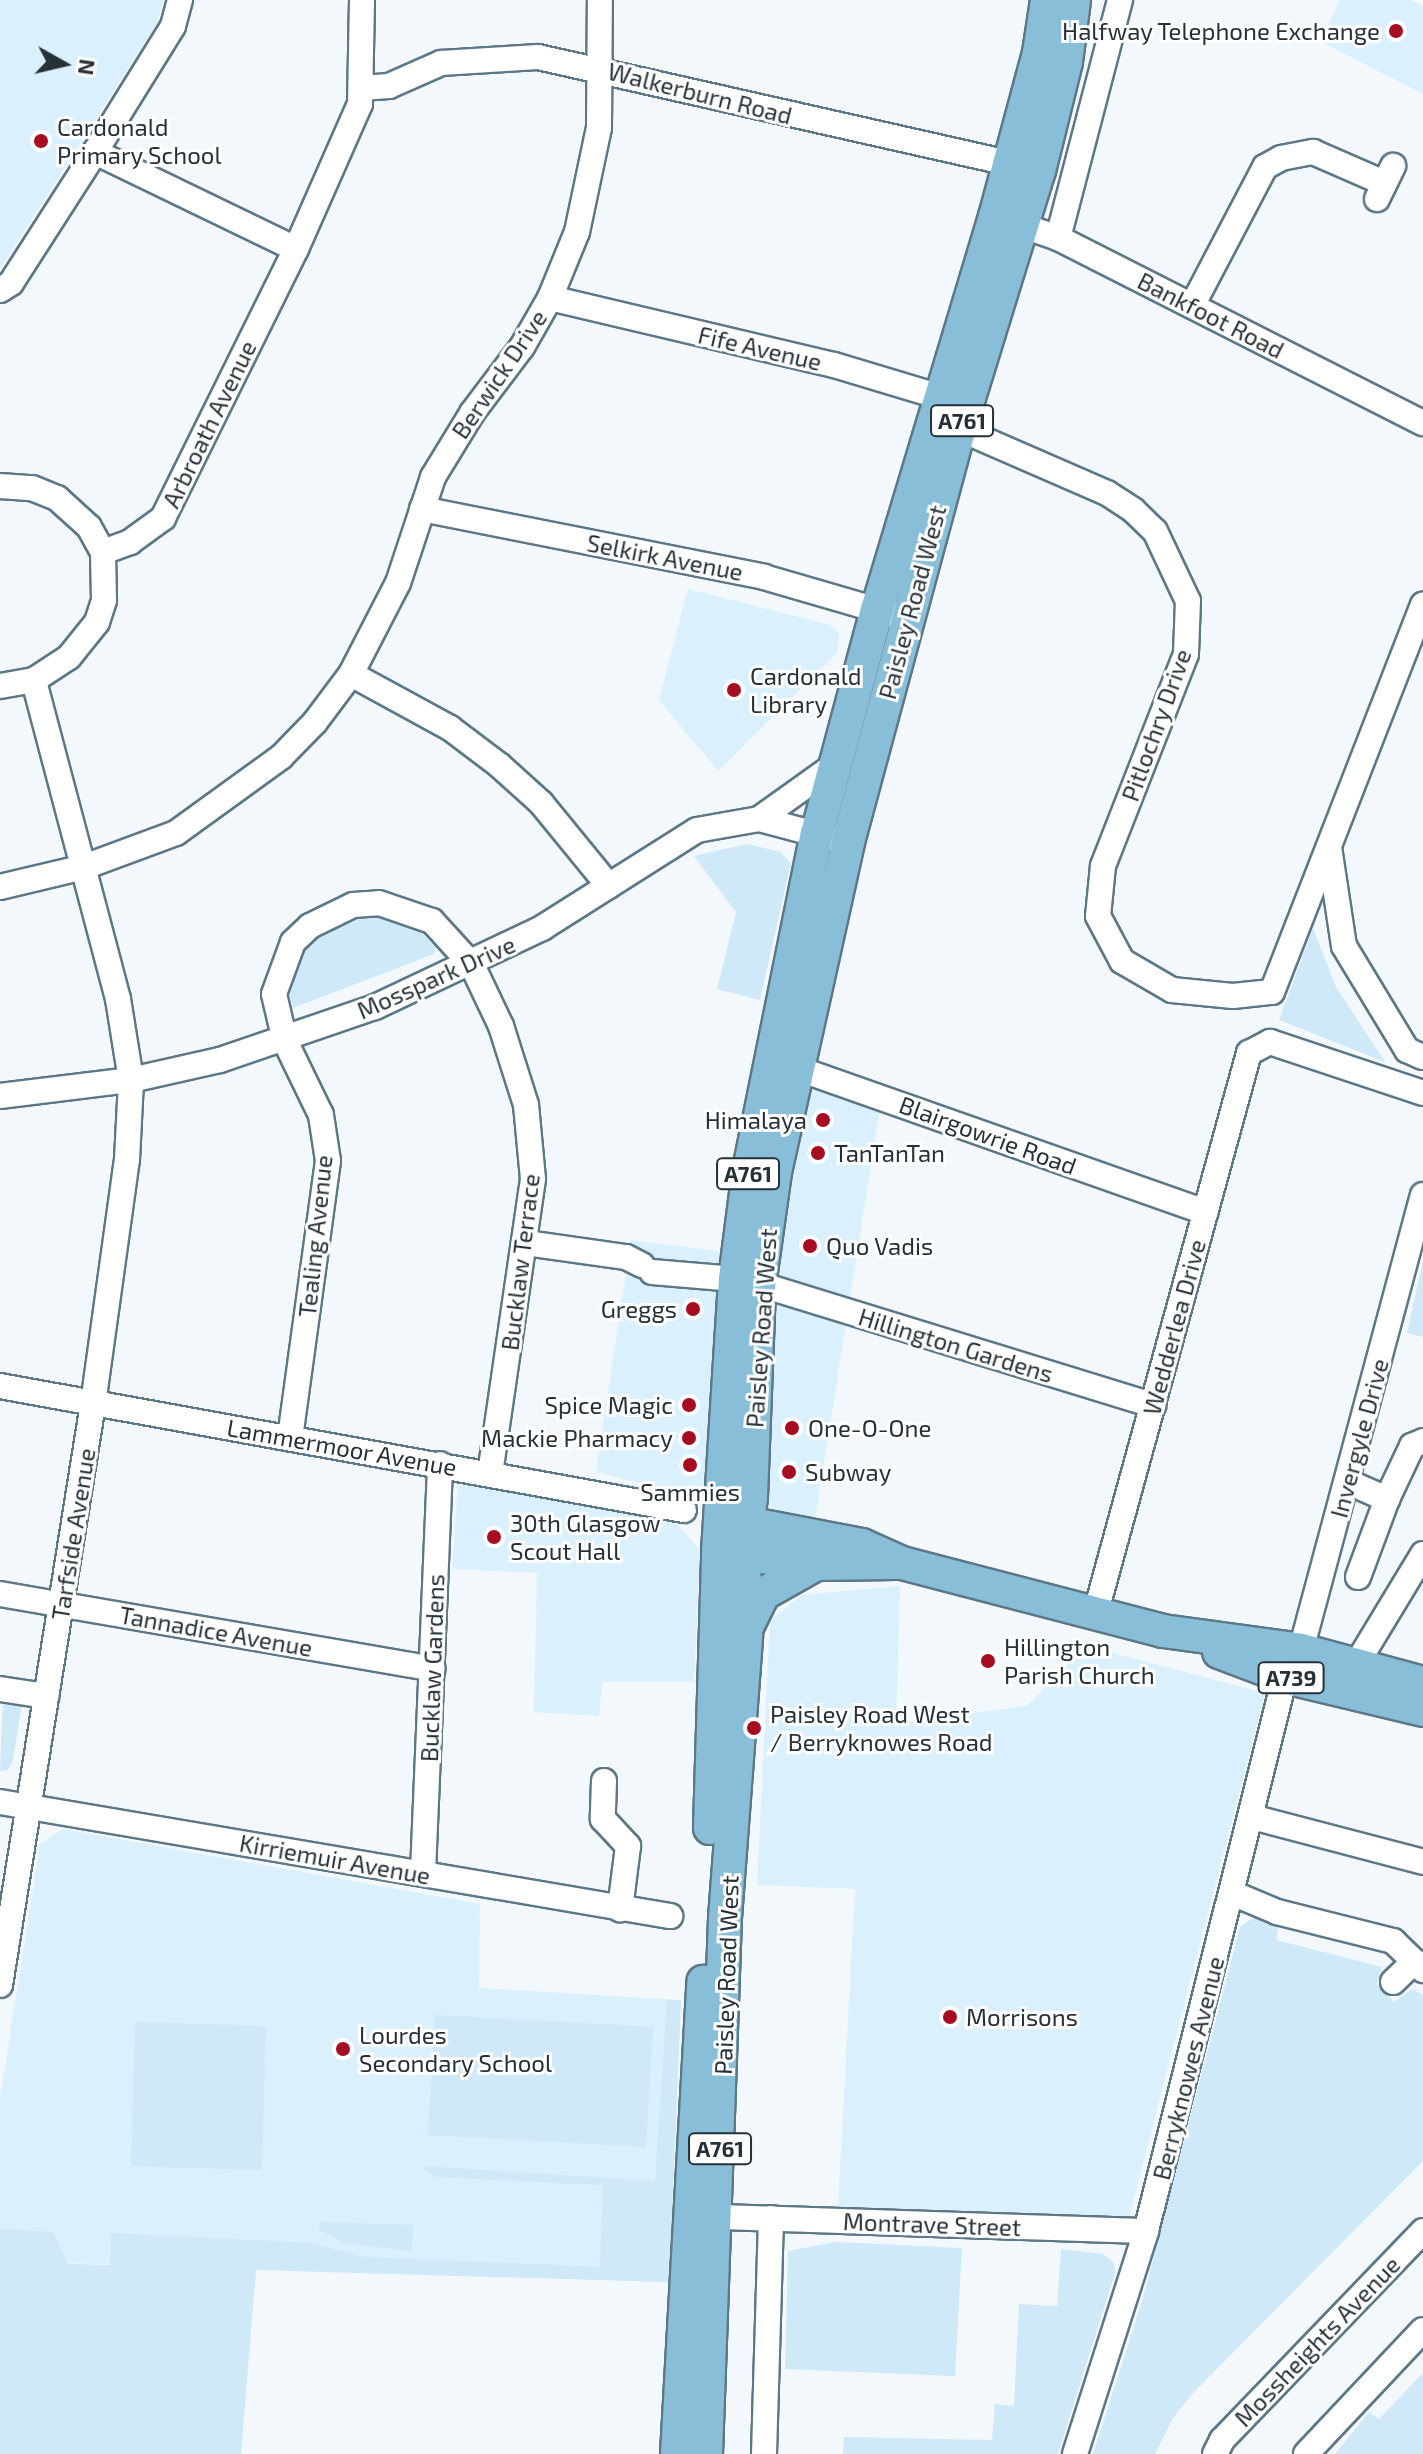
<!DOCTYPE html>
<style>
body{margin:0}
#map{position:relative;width:1423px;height:2454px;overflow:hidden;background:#f3f8fc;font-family:"Exo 2",sans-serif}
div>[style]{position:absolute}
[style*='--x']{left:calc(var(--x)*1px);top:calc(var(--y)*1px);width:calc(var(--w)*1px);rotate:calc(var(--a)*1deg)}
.built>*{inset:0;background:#daf0fd}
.green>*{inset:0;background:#cfe9f8}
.roads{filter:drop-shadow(2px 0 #5d7786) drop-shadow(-2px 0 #5d7786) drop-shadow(0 2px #5d7786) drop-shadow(0 -2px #5d7786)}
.minor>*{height:24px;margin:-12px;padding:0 12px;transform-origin:12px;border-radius:12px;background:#fff}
.major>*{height:32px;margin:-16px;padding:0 16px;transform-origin:16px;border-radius:16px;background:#88bed8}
.dots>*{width:22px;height:22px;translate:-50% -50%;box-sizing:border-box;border:4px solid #fff;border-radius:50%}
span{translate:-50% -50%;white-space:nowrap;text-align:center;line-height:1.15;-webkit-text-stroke:6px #fff;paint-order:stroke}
.shield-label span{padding:2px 6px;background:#fff;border:2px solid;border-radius:6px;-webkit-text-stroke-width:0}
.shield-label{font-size:22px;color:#263137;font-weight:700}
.poi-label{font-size:24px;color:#263137}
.right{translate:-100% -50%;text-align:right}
.left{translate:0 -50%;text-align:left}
.street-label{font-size:24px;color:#263137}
.north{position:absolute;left:24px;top:24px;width:80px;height:80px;-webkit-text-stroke:6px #fff;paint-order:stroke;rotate:98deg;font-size:22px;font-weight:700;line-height:32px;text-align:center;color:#263137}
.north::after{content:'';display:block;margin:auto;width:28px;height:36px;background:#263137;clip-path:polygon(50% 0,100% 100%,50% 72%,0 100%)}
</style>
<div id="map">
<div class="built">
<div style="clip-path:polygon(0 0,164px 0,157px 23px,0 269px)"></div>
<div style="clip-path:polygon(1340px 0,1410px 0,1423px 6px,1423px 94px,1320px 41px)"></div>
<div style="clip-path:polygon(688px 589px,830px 625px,839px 633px,837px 653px,718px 771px,659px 700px)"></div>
<div style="clip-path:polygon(816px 1073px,882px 1095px,814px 1526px,596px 1472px,631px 1240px,781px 1259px,804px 1103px)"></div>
<div style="clip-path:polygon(458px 1485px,539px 1493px,677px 1524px,700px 1550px,694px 1682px,602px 1682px,599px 1716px,534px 1712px,537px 1573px,452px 1569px)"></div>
<div style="clip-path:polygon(900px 1586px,896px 1723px,1027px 1706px,1086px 1646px,1265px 1693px,1129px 2217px,838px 2207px,855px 1889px,757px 1885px,770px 1621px,801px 1595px)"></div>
<div style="clip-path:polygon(63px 1829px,480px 1904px,479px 1988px,681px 2000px,669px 2282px,0 2261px,0 2098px,40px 1844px)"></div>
</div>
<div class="green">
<div style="clip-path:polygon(747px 844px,780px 852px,791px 863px,760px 1000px,717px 989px,736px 912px,694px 856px)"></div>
<div style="clip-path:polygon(375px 913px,414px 925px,435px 947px,434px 954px,293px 1008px,287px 984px,311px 939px)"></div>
<div style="clip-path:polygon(1313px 928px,1336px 987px,1385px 1062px,1279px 1020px)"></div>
<div style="clip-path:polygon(1423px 1261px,1423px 1337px,1407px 1333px)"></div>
<div style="clip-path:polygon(3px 1693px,23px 1697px,13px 1760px,8px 1770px,0 1771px)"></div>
<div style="clip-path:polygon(1256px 1916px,1279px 1926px,1276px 1940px,1382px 1967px,1377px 1984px,1394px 2002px,1412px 1989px,1423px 1995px,1423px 2161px,1193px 2393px,1173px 2418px,1155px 2454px,1093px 2454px,1143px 2298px,1240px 1927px)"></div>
<div style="clip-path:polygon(667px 2000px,681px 2000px,669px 2282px,256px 2270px,241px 2454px,0 2454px,0 2229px,53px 2232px,68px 2264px,110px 2265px,111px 2233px,310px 2243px,364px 2257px,600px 2267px,603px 2185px,435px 2177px,421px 2166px,655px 2181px)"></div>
<div style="clip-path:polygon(435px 2015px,653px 2027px,646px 2147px,428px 2135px)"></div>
<div style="clip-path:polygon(135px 2022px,266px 2026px,262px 2170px,131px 2166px)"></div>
<div style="clip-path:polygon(320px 2222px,413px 2225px,412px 2251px,344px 2243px,319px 2230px)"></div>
<div style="clip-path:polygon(836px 2242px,962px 2248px,955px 2376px,785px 2369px,788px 2251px)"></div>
<div style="clip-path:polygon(1061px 2249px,1103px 2254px,1114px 2263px,1115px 2273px,1058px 2454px,843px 2454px,844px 2437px,992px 2440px,995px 2404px,1014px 2406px,1019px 2304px,1057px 2306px)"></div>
<div style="clip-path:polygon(1423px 2373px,1423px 2454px,1335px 2454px,1369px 2412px,1379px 2419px)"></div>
</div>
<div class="roads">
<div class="minor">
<div style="--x:361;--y:88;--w:28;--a:-4"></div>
<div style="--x:389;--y:86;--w:57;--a:-23.9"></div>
<div style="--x:441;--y:63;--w:97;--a:-3.5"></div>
<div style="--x:538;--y:57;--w:499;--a:12.7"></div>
<div style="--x:95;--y:152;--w:223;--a:25.8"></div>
<div style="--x:1377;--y:199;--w:37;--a:-64"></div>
<div style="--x:1009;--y:221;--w:52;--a:19.1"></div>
<div style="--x:1058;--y:238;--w:409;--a:26.9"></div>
<div style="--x:1058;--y:238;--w:246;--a:-75.4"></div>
<div style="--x:0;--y:290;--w:13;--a:-32"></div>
<div style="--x:11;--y:283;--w:156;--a:-57.3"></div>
<div style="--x:95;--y:152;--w:148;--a:-58.2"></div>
<div style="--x:173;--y:26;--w:27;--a:-75"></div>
<div style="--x:550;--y:298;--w:292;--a:13.3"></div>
<div style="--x:834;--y:365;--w:128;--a:16.7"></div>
<div style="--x:1192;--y:306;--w:157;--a:-62.3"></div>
<div style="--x:1265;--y:167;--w:18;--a:-29"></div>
<div style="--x:1281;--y:158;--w:33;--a:-11"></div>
<div style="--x:1313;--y:152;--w:77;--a:23.6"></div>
<div style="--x:946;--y:423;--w:176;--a:23.5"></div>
<div style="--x:1107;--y:493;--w:31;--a:33"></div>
<div style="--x:1133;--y:510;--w:30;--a:44"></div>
<div style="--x:1155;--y:531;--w:77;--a:64.8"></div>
<div style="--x:1188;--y:601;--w:53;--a:92.2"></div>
<div style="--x:1186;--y:654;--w:228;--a:111.4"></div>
<div style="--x:1103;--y:866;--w:50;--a:95.7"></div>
<div style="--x:1098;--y:916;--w:51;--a:61.9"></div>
<div style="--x:1122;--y:961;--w:58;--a:30.1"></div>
<div style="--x:1172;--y:990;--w:61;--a:5.6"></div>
<div style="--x:1233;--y:996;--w:39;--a:-6"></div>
<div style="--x:1272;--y:992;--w:416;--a:-68.7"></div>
<div style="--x:0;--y:486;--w:32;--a:4"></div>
<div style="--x:32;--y:488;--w:27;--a:22"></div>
<div style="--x:57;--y:498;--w:43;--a:42.2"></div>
<div style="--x:89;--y:527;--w:29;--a:61"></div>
<div style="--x:422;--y:509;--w:349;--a:11.2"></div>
<div style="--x:764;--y:577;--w:132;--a:16.2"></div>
<div style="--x:351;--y:674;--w:113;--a:28.6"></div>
<div style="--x:450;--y:728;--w:61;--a:37.1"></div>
<div style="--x:499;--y:765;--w:57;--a:42.1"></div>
<div style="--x:541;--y:803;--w:107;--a:50.7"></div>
<div style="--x:0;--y:686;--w:35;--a:-10"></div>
<div style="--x:759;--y:819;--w:95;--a:-35.5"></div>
<div style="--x:1329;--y:847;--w:100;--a:81.4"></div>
<div style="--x:1344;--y:946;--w:122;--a:58.8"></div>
<div style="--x:1407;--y:1050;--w:17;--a:24"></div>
<div style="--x:0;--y:887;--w:86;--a:-13.4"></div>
<div style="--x:84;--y:867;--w:98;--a:-20.3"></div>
<div style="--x:176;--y:833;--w:130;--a:-35.9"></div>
<div style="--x:281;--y:757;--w:49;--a:-45.8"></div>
<div style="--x:315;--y:722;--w:60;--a:-53.1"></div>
<div style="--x:351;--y:674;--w:102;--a:-62.7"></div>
<div style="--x:398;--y:583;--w:112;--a:-71.7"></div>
<div style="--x:433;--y:477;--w:75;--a:-58.6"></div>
<div style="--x:472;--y:413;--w:83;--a:-52.9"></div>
<div style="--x:522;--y:347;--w:56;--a:-60.3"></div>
<div style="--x:550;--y:298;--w:71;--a:-67.8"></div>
<div style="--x:577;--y:232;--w:106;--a:-78.1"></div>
<div style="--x:599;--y:128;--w:128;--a:-89.6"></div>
<div style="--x:782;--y:1063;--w:449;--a:19.4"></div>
<div style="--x:0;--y:1096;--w:132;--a:-7"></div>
<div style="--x:131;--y:1080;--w:91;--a:-12.7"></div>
<div style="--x:220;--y:1060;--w:164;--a:-18.9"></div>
<div style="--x:375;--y:1007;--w:185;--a:-25.3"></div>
<div style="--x:542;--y:928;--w:183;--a:-32.3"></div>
<div style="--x:697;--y:830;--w:63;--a:-10.1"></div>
<div style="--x:759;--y:819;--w:74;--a:14.8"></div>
<div style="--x:526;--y:1243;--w:101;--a:8"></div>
<div style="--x:626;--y:1257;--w:18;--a:27"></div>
<div style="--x:652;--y:1272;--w:83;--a:4.8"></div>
<div style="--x:735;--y:1279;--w:38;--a:14"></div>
<div style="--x:772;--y:1288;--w:399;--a:17.1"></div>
<div style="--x:0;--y:1386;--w:695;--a:10.28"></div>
<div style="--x:290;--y:1438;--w:280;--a:-82.2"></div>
<div style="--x:328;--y:1161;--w:47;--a:-98.7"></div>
<div style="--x:321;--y:1115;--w:82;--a:-115.9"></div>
<div style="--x:285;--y:1041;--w:48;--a:-103.2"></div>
<div style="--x:274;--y:994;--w:55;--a:-69.9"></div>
<div style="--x:293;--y:942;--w:23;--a:-43"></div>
<div style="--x:310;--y:926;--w:48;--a:-26"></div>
<div style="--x:353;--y:905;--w:26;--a:-4"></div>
<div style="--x:379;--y:903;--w:56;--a:18.8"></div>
<div style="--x:432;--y:921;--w:59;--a:47.7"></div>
<div style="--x:472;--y:965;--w:68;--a:64.6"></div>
<div style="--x:501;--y:1026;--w:83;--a:72.4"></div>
<div style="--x:526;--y:1105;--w:74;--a:84.6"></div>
<div style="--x:533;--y:1179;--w:297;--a:98.3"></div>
<div style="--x:1348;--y:1482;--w:43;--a:23.6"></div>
<div style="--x:1387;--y:1499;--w:59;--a:-64.7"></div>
<div style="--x:1412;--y:1446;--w:12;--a:-24"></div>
<div style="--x:1358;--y:1577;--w:83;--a:-69.6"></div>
<div style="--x:0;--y:1594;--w:439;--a:9.8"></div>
<div style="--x:1095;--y:1615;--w:583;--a:-74.68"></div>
<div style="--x:1249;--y:1053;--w:24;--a:-28"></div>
<div style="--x:1270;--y:1042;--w:161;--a:18.4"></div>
<div style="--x:1348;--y:1678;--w:145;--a:-58.8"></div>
<div style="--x:0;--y:1689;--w:47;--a:8.7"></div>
<div style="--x:604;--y:1781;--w:38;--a:92"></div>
<div style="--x:603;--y:1819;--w:37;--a:47"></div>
<div style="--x:628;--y:1846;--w:64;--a:97.2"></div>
<div style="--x:0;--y:1802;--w:680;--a:9.66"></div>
<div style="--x:1252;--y:1817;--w:177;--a:14.7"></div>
<div style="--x:423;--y:1873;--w:409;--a:-87.6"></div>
<div style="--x:1232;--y:1893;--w:49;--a:22.9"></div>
<div style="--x:1277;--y:1912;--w:120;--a:14"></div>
<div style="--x:1393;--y:1941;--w:42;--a:44"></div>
<div style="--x:1393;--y:1982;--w:30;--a:-44"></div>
<div style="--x:0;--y:1985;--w:588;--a:-80.91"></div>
<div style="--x:93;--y:1404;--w:246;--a:-82.1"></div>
<div style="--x:127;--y:1160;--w:80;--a:-87.1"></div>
<div style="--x:131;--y:1080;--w:82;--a:-99.1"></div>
<div style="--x:118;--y:999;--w:330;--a:-104.8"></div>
<div style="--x:34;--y:680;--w:42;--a:-33.3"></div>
<div style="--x:69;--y:657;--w:45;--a:-51.3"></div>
<div style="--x:97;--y:622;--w:23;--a:-72"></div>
<div style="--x:104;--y:600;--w:48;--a:-91.2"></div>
<div style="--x:103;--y:552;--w:29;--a:-20"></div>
<div style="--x:130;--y:542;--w:41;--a:-36"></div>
<div style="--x:163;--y:518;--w:300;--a:-63.7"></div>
<div style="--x:296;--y:249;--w:158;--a:-66.2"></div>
<div style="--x:360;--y:104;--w:104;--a:-88.9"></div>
<div style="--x:718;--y:2217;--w:428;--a:1.9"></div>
<div style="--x:764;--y:2454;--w:236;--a:-88.3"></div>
<div style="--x:1075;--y:2454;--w:234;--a:-72.3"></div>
<div style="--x:1146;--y:2231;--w:571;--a:-75.92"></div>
<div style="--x:1285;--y:1677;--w:31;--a:-59"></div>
<div style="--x:1301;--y:1650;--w:471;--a:-75"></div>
<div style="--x:1215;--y:2454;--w:16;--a:-63"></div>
<div style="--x:1222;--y:2440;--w:290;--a:-46.1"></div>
<div style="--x:1306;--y:2454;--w:170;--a:-46.7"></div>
</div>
<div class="major">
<div style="--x:731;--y:1520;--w:133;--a:10.8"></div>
<div style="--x:862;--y:1545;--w:44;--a:24.2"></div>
<div style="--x:902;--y:1563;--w:270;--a:14.6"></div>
<div style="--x:1163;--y:1631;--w:139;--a:7.8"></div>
<div style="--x:1301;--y:1650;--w:126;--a:15.1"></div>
<div style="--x:723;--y:1552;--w:94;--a:7.4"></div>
<div style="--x:816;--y:1564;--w:79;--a:-0.7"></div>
<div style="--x:748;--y:1625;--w:34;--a:-64"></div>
<div style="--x:763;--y:1594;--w:61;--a:-29.5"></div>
<div style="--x:1219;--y:1652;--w:71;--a:20.7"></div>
<div style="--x:1285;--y:1677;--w:142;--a:13.4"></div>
<div style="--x:710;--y:1828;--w:277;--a:-88.3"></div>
<div style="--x:718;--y:1551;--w:273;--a:-86.4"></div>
<div style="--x:735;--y:1279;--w:110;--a:-82.7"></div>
<div style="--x:749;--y:1170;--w:343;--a:-78.6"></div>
<div style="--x:817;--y:834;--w:232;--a:-75"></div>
<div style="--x:877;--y:610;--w:410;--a:-73.3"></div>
<div style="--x:995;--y:217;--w:170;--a:-75"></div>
<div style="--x:1039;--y:53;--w:54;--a:-81.4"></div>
<div style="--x:677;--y:2454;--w:473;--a:-86.8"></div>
<div style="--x:706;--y:2454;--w:536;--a:-87.97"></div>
<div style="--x:725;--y:1918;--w:283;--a:-85.7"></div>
<div style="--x:746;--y:1636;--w:83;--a:-91.4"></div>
<div style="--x:744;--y:1553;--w:56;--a:-82.9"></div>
<div style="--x:751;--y:1497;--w:211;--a:-87.8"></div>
<div style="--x:759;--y:1286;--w:115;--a:-82"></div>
<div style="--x:775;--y:1172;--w:338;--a:-77.5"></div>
<div style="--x:848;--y:842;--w:430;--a:-74.9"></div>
<div style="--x:960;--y:427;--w:268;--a:-72.9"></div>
<div style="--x:1039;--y:171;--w:112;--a:-76.1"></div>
<div style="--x:1066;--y:62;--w:63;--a:-82.6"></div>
</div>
</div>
<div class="dots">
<div style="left:1396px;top:31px;background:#a60d20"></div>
<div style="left:41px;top:141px;background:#a60d20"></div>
<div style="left:734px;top:690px;background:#a60d20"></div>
<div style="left:823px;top:1120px;background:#a60d20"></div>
<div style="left:818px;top:1153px;background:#a60d20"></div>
<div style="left:810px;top:1246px;background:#a60d20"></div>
<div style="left:693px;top:1309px;background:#a60d20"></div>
<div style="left:689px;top:1405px;background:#a60d20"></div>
<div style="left:792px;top:1428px;background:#a60d20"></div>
<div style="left:689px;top:1438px;background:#a60d20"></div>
<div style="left:690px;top:1465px;background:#a60d20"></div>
<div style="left:789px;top:1472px;background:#a60d20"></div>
<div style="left:494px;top:1537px;background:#a60d20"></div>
<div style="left:988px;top:1661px;background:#a60d20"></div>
<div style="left:754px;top:1728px;background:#a60d20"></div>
<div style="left:950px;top:2017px;background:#a60d20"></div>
<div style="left:343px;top:2049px;background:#a60d20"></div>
</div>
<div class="shield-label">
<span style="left:962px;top:421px">A761</span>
<span style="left:748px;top:1174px">A761</span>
<span style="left:1291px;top:1678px">A739</span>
<span style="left:720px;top:2149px">A761</span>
</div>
<div class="poi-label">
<span class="right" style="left:1380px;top:31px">Halfway Telephone Exchange</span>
<span class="left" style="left:57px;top:141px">Cardonald<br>Primary School</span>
<span class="left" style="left:750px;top:690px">Cardonald<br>Library</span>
<span class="right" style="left:807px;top:1120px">Himalaya</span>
<span class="left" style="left:834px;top:1153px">TanTanTan</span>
<span class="left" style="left:826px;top:1246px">Quo Vadis</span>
<span class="right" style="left:677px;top:1309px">Greggs</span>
<span class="right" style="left:673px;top:1405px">Spice Magic</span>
<span class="left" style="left:808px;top:1428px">One-O-One</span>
<span class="right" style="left:673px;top:1438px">Mackie Pharmacy</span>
<span class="left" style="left:805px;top:1472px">Subway</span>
<span style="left:690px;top:1492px">Sammies</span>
<span class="left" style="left:510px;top:1537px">30th Glasgow<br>Scout Hall</span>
<span class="left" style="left:1004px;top:1661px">Hillington<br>Parish Church</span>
<span class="left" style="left:770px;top:1728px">Paisley Road West<br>/ Berryknowes Road</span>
<span class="left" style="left:966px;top:2017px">Morrisons</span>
<span class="left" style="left:359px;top:2049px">Lourdes<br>Secondary School</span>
</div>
<div class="street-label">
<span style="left:700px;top:93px;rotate:14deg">Walkerburn Road</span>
<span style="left:1211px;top:315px;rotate:27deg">Bankfoot Road</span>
<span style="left:760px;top:348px;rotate:13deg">Fife Avenue</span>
<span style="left:499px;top:374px;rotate:-56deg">Berwick Drive</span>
<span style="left:209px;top:424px;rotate:-64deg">Arbroath Avenue</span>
<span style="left:665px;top:557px;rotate:11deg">Selkirk Avenue</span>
<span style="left:912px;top:602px;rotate:-75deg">Paisley Road West</span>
<span style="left:1156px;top:725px;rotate:-70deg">Pitlochry Drive</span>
<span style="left:436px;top:977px;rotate:-24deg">Mosspark Drive</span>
<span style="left:988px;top:1135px;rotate:20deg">Blairgowrie Road</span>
<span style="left:315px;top:1236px;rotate:-84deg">Tealing Avenue</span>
<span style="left:520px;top:1262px;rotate:-83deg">Bucklaw Terrace</span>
<span style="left:1174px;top:1327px;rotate:-75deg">Wedderlea Drive</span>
<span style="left:761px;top:1328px;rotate:-86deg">Paisley Road West</span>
<span style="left:956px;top:1345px;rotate:17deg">Hillington Gardens</span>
<span style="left:1359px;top:1438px;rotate:-75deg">Invergyle Drive</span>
<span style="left:342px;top:1447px;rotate:10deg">Lammermoor Avenue</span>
<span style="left:73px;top:1534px;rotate:-81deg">Tarfside Avenue</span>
<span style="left:216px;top:1631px;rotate:10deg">Tannadice Avenue</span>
<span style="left:432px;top:1668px;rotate:-88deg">Bucklaw Gardens</span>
<span style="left:335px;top:1859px;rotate:10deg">Kirriemuir Avenue</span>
<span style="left:726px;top:1975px;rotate:-88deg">Paisley Road West</span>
<span style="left:1188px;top:2068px;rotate:-76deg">Berryknowes Avenue</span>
<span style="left:932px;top:2224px;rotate:2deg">Montrave Street</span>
<span style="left:1317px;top:2341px;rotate:-46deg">Mossheights Avenue</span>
</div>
<div class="north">N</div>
</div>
